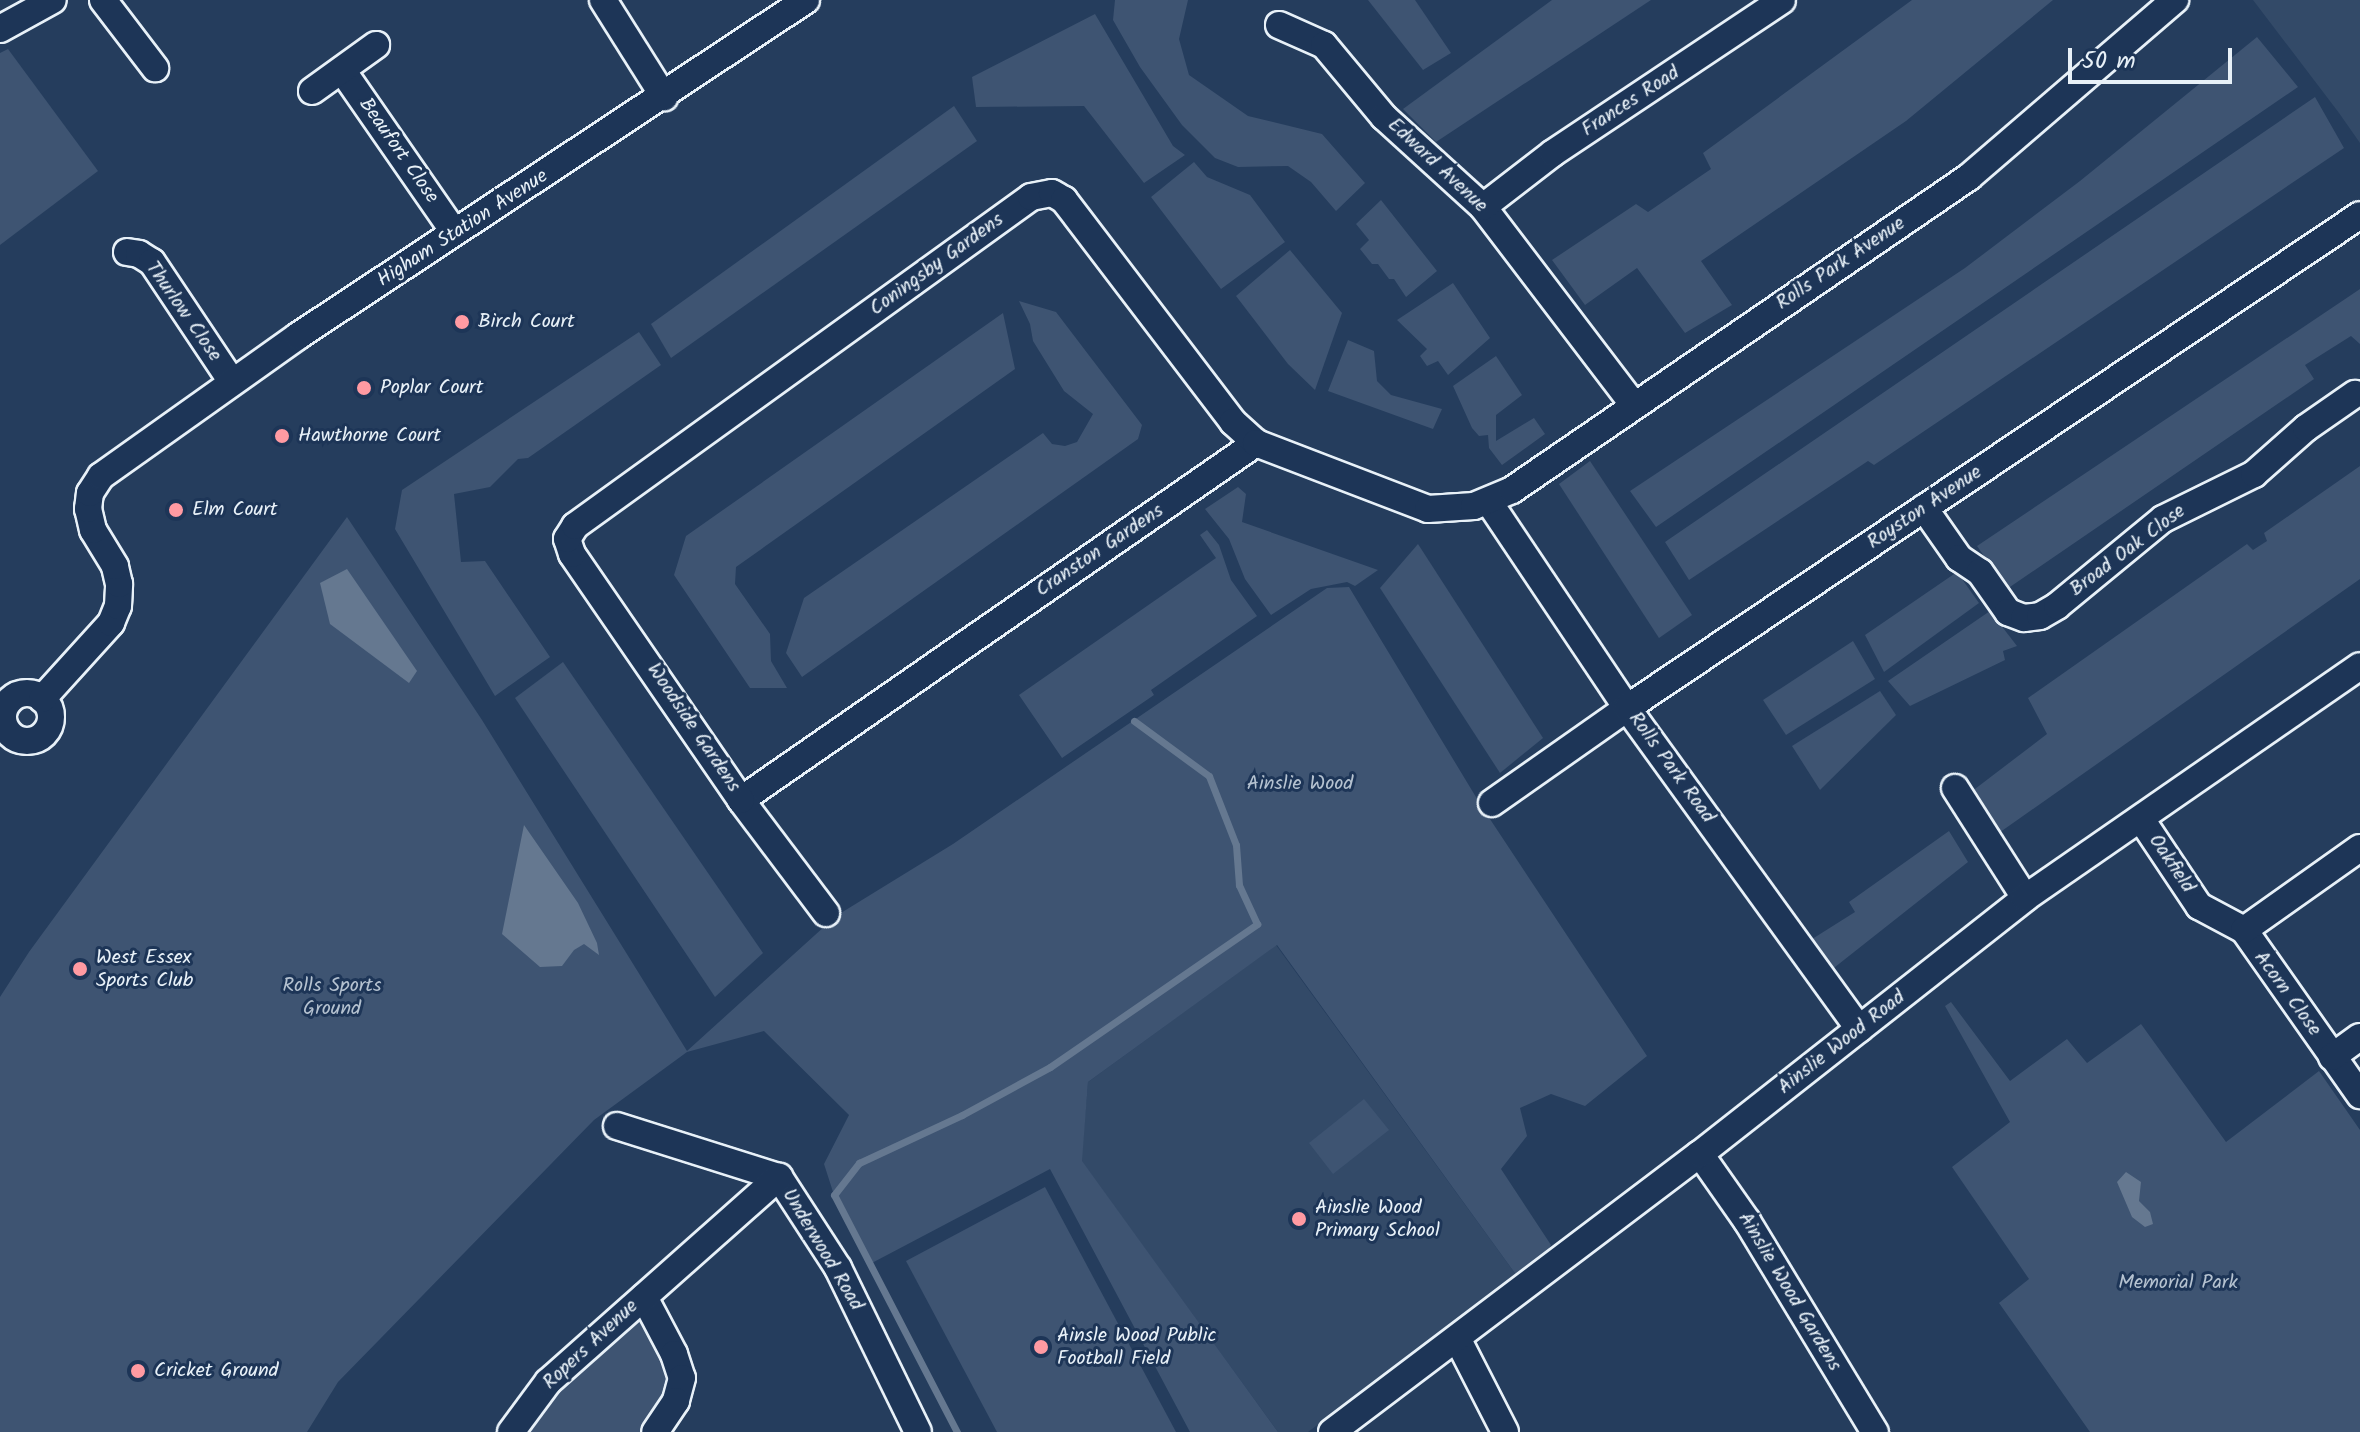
<!DOCTYPE html>
<style>
body{margin:0}
#map{position:relative;width:2360px;height:1432px;overflow:hidden;background:#253d5d;font-family:Kalam,sans-serif}
div>[style]{position:absolute}
[style*='--x']{left:calc(var(--x)*1px);top:calc(var(--y)*1px);width:calc(var(--w)*1px);rotate:calc(var(--a)*1deg)}
.built>*{inset:0;background:#334a68}
.green>*{inset:0;background:#3e5472}
.water>*{inset:0;background:#657890}
.stream>*{height:7px;margin:-3.5px;padding:0 3.5px;transform-origin:3.5px;border-radius:3.5px;background:#657890}
.roads{filter:drop-shadow(2px 0 #e8f1f8) drop-shadow(-2px 0 #e8f1f8) drop-shadow(0 2px #e8f1f8) drop-shadow(0 -2px #e8f1f8)}
.minor>*{height:26px;margin:-13px;padding:0 13px;transform-origin:13px;border-radius:13px;background:#1d3557}
.minor>.ring{margin:-13px;padding:0;box-sizing:content-box;background:none;border:26px solid #1d3557;border-radius:50%}
.dots>*{width:22px;height:22px;translate:-50% -50%;box-sizing:border-box;border:4px solid #1d3557;border-radius:50%}
span{translate:-50% -50%;white-space:nowrap;text-align:center;line-height:1.15;-webkit-text-stroke:6px #1d3557;paint-order:stroke}
.street-label{font-size:20px;color:#e8f1f8}
.poi-label{font-size:20px;color:#e8f1f8}
.left{translate:0 -50%;text-align:left}
.park-label{font-size:20px;color:#b5c2d0}
.scale{position:absolute;left:2068px;top:48px;width:164px;height:36px;box-sizing:border-box;border:4px solid #e8f1f8;border-top:0;padding-left:10px;font-size:24px;line-height:28px;white-space:nowrap;color:#e8f1f8;-webkit-text-stroke:6px #1d3557;paint-order:stroke}
</style>
<div id="map">
<div class="built">
<div style="clip-path:polygon(2253px 0,2360px 0,2360px 143px,2339px 113px)"></div>
<div style="clip-path:polygon(1276px 945px,1517px 1276px,1308px 1432px,1278px 1432px,1081px 1161px,1088px 1082px)"></div>
</div>
<div class="green">
<div style="clip-path:polygon(1115px 0,1188px 0,1179px 39px,1189px 75px,1248px 116px,1322px 134px,1365px 183px,1336px 211px,1311px 182px,1288px 166px,1238px 167px,1215px 158px,1182px 125px,1140px 67px,1113px 20px)"></div>
<div style="clip-path:polygon(1368px 0,1415px 0,1451px 53px,1423px 70px)"></div>
<div style="clip-path:polygon(1552px 0,1651px 0,1436px 142px,1403px 109px)"></div>
<div style="clip-path:polygon(1912px 0,2053px 0,1906px 121px,1701px 261px,1732px 305px,1685px 333px,1637px 268px,1585px 305px,1552px 260px,1636px 204px,1648px 212px,1711px 169px,1703px 153px)"></div>
<div style="clip-path:polygon(1095px 14px,1173px 146px,1185px 155px,1144px 183px,1084px 106px,976px 107px,972px 77px)"></div>
<div style="clip-path:polygon(2257px 37px,2298px 87px,1656px 527px,1630px 491px,1965px 268px,2080px 181px)"></div>
<div style="clip-path:polygon(8px 49px,98px 171px,0 245px,0 53px)"></div>
<div style="clip-path:polygon(2315px 97px,2344px 148px,1874px 465px,1868px 461px,1689px 580px,1665px 542px)"></div>
<div style="clip-path:polygon(954px 106px,977px 141px,671px 358px,651px 324px)"></div>
<div style="clip-path:polygon(1194px 162px,1207px 177px,1250px 195px,1285px 242px,1221px 289px,1151px 197px)"></div>
<div style="clip-path:polygon(1381px 200px,1437px 271px,1406px 297px,1394px 279px,1389px 279px,1378px 264px,1372px 264px,1360px 249px,1369px 240px,1356px 224px)"></div>
<div style="clip-path:polygon(1290px 250px,1342px 313px,1315px 390px,1288px 364px,1236px 296px)"></div>
<div style="clip-path:polygon(1453px 283px,1490px 338px,1448px 375px,1438px 361px,1427px 366px,1420px 356px,1427px 349px,1397px 320px)"></div>
<div style="clip-path:polygon(2360px 289px,2360px 344px,2351px 336px,2305px 365px,2314px 379px,2007px 589px,1977px 546px)"></div>
<div style="clip-path:polygon(1019px 301px,1056px 312px,1142px 425px,1138px 439px,802px 677px,786px 653px,804px 598px,1043px 433px,1052px 444px,1065px 446px,1077px 442px,1093px 414px,1064px 391px,1033px 341px,1030px 324px)"></div>
<div style="clip-path:polygon(1003px 313px,1015px 369px,736px 567px,735px 584px,770px 634px,771px 661px,787px 688px,750px 688px,674px 575px,686px 536px)"></div>
<div style="clip-path:polygon(639px 332px,661px 365px,528px 458px,518px 459px,490px 487px,454px 494px,461px 562px,485px 561px,550px 657px,495px 696px,395px 529px,402px 490px)"></div>
<div style="clip-path:polygon(1348px 340px,1374px 351px,1377px 381px,1391px 395px,1442px 409px,1433px 429px,1328px 391px)"></div>
<div style="clip-path:polygon(1496px 356px,1522px 395px,1496px 415px,1496px 441px,1534px 418px,1545px 434px,1502px 465px,1489px 448px,1488px 435px,1479px 436px,1472px 428px,1453px 386px)"></div>
<div style="clip-path:polygon(1590px 461px,1692px 615px,1659px 638px,1559px 484px)"></div>
<div style="clip-path:polygon(2360px 466px,2360px 579px,1996px 835px,1971px 792px,2047px 734px,2028px 698px,2247px 544px,2253px 550px,2267px 541px,2264px 533px)"></div>
<div style="clip-path:polygon(1238px 487px,1246px 494px,1242px 522px,1378px 570px,1355px 586px,1347px 582px,1311px 589px,1271px 615px,1245px 579px,1229px 539px,1205px 509px)"></div>
<div style="clip-path:polygon(347px 517px,482px 720px,687px 1051px,836px 916px,953px 844px,1327px 588px,1349px 587px,1482px 807px,1647px 1056px,1585px 1106px,1551px 1094px,1520px 1108px,1527px 1136px,1501px 1169px,1551px 1245px,1539px 1267px,1517px 1276px,1277px 945px,1088px 1082px,1082px 1161px,1278px 1432px,1190px 1432px,1050px 1169px,870px 1264px,834px 1195px,824px 1164px,849px 1115px,764px 1031px,687px 1052px,594px 1120px,338px 1382px,307px 1432px,0 1432px,0 997px,29px 952px)"></div>
<div style="clip-path:polygon(1207px 530px,1219px 545px,1231px 580px,1257px 616px,1151px 690px,1154px 695px,1062px 758px,1019px 695px,1216px 558px,1200px 535px)"></div>
<div style="clip-path:polygon(1418px 544px,1543px 738px,1500px 773px,1380px 588px)"></div>
<div style="clip-path:polygon(1957px 572px,1979px 603px,1884px 672px,1865px 635px)"></div>
<div style="clip-path:polygon(1990px 611px,2017px 646px,2003px 651px,2005px 660px,1910px 706px,1888px 681px)"></div>
<div style="clip-path:polygon(1853px 641px,1875px 679px,1786px 735px,1763px 700px)"></div>
<div style="clip-path:polygon(563px 662px,763px 953px,715px 997px,515px 698px)"></div>
<div style="clip-path:polygon(1880px 691px,1896px 715px,1820px 790px,1792px 746px)"></div>
<div style="clip-path:polygon(1949px 831px,1968px 862px,1830px 971px,1809px 941px,1855px 912px,1849px 902px)"></div>
<div style="clip-path:polygon(1951px 1002px,2010px 1081px,2067px 1039px,2087px 1063px,2141px 1024px,2226px 1142px,2319px 1071px,2360px 1130px,2360px 1432px,2090px 1432px,1999px 1303px,2029px 1279px,1952px 1167px,2010px 1122px,1945px 1006px)"></div>
<div style="clip-path:polygon(1364px 1099px,1389px 1130px,1333px 1174px,1309px 1143px)"></div>
<div style="clip-path:polygon(1045px 1187px,1176px 1432px,997px 1432px,906px 1261px)"></div>
<div style="clip-path:polygon(644px 1297px,682px 1378px,655px 1432px,511px 1432px)"></div>
</div>
<div class="water">
<div style="clip-path:polygon(347px 569px,417px 671px,409px 683px,330px 624px,320px 583px)"></div>
<div style="clip-path:polygon(524px 825px,578px 903px,597px 943px,599px 955px,584px 944px,574px 950px,562px 966px,540px 967px,502px 934px)"></div>
<div style="clip-path:polygon(2126px 1172px,2141px 1182px,2139px 1201px,2150px 1212px,2153px 1224px,2145px 1227px,2132px 1217px,2117px 1182px)"></div>
</div>
<div class="stream">
<div style="--x:957;--y:1432;--w:267;--a:-117.4"></div>
<div style="--x:834;--y:1195;--w:41;--a:-52"></div>
<div style="--x:859;--y:1163;--w:114;--a:-25"></div>
<div style="--x:962;--y:1115;--w:100;--a:-28.6"></div>
<div style="--x:1050;--y:1067;--w:252;--a:-34.6"></div>
<div style="--x:1257;--y:924;--w:43;--a:-114.8"></div>
<div style="--x:1239;--y:885;--w:40;--a:-94.3"></div>
<div style="--x:1236;--y:845;--w:74;--a:-111.4"></div>
<div style="--x:1209;--y:776;--w:93;--a:-143.7"></div>
</div>
<div class="roads">
<div class="minor">
<div style="--x:103;--y:0;--w:86;--a:52.6"></div>
<div style="--x:603;--y:0;--w:115;--a:57.8"></div>
<div style="--x:1279;--y:25;--w:49;--a:24"></div>
<div style="--x:1324;--y:45;--w:94;--a:50.2"></div>
<div style="--x:1384;--y:117;--w:134;--a:42.3"></div>
<div style="--x:1483;--y:207;--w:249;--a:52.7"></div>
<div style="--x:0;--y:29;--w:60;--a:-28.7"></div>
<div style="--x:342;--y:70;--w:197;--a:55.3"></div>
<div style="--x:312;--y:91;--w:79;--a:-35.7"></div>
<div style="--x:1483;--y:207;--w:88;--a:-37.6"></div>
<div style="--x:1553;--y:153;--w:275;--a:-33.7"></div>
<div style="--x:127;--y:252;--w:12;--a:9"></div>
<div style="--x:139;--y:254;--w:15;--a:32"></div>
<div style="--x:152;--y:262;--w:144;--a:56.3"></div>
<div style="--x:1489;--y:502;--w:248;--a:56.2"></div>
<div style="--x:1627;--y:708;--w:396;--a:54.1"></div>
<div style="--x:1924;--y:508;--w:61;--a:55"></div>
<div style="--x:1959;--y:558;--w:25;--a:34"></div>
<div style="--x:1980;--y:572;--w:49;--a:55"></div>
<div style="--x:2008;--y:612;--w:17;--a:21"></div>
<div style="--x:2024;--y:618;--w:16;--a:-7"></div>
<div style="--x:2040;--y:616;--w:20;--a:-30"></div>
<div style="--x:2057;--y:606;--w:137;--a:-39.4"></div>
<div style="--x:2163;--y:519;--w:102;--a:-26.3"></div>
<div style="--x:2254;--y:474;--w:69;--a:-41.5"></div>
<div style="--x:2306;--y:428;--w:60;--a:-34.8"></div>
<div class="ring" style="left:3px;top:693px;width:22px;height:22px"></div>
<div style="--x:42;--y:699;--w:103;--a:-47.8"></div>
<div style="--x:111;--y:623;--w:18;--a:-68"></div>
<div style="--x:118;--y:606;--w:22;--a:-87"></div>
<div style="--x:119;--y:584;--w:18;--a:-103"></div>
<div style="--x:115;--y:566;--w:42;--a:-121.4"></div>
<div style="--x:93;--y:530;--w:22;--a:-103"></div>
<div style="--x:88;--y:509;--w:16;--a:-83"></div>
<div style="--x:90;--y:493;--w:20;--a:-57"></div>
<div style="--x:101;--y:476;--w:242;--a:-35.4"></div>
<div style="--x:298;--y:336;--w:609;--a:-33.48"></div>
<div style="--x:1955;--y:788;--w:130;--a:57.5"></div>
<div style="--x:741;--y:800;--w:627;--a:-34.73"></div>
<div style="--x:1492;--y:803;--w:165;--a:-35.1"></div>
<div style="--x:1627;--y:708;--w:883;--a:-33.92"></div>
<div style="--x:2141;--y:819;--w:105;--a:56.3"></div>
<div style="--x:2199;--y:906;--w:51;--a:28.1"></div>
<div style="--x:826;--y:913;--w:141;--a:-127"></div>
<div style="--x:741;--y:800;--w:298;--a:-124.5"></div>
<div style="--x:572;--y:554;--w:16;--a:-108"></div>
<div style="--x:567;--y:539;--w:15;--a:-58"></div>
<div style="--x:575;--y:526;--w:562;--a:-35.81"></div>
<div style="--x:1031;--y:197;--w:21;--a:-11"></div>
<div style="--x:1052;--y:193;--w:14;--a:30"></div>
<div style="--x:1064;--y:200;--w:279;--a:52.7"></div>
<div style="--x:1233;--y:422;--w:31;--a:42"></div>
<div style="--x:1256;--y:443;--w:184;--a:21"></div>
<div style="--x:1428;--y:509;--w:46;--a:-3.7"></div>
<div style="--x:1474;--y:506;--w:41;--a:-22.8"></div>
<div style="--x:1512;--y:490;--w:554;--a:-34.41"></div>
<div style="--x:1969;--y:177;--w:272;--a:-40.7"></div>
<div style="--x:2244;--y:930;--w:202;--a:54.9"></div>
<div style="--x:2244;--y:930;--w:142;--a:-35.3"></div>
<div style="--x:2332;--y:1057;--w:34;--a:-36"></div>
<div style="--x:617;--y:1126;--w:170;--a:17.5"></div>
<div style="--x:779;--y:1177;--w:108;--a:57"></div>
<div style="--x:838;--y:1268;--w:182;--a:64"></div>
<div style="--x:1700;--y:1154;--w:82;--a:55"></div>
<div style="--x:1747;--y:1221;--w:247;--a:58.8"></div>
<div style="--x:644;--y:1297;--w:64;--a:62.2"></div>
<div style="--x:674;--y:1354;--w:25;--a:72"></div>
<div style="--x:682;--y:1378;--w:24;--a:105"></div>
<div style="--x:676;--y:1401;--w:37;--a:124"></div>
<div style="--x:1458;--y:1340;--w:103;--a:62.9"></div>
<div style="--x:511;--y:1432;--w:62;--a:-53.5"></div>
<div style="--x:548;--y:1382;--w:309;--a:-41.6"></div>
<div style="--x:1332;--y:1432;--w:461;--a:-37.1"></div>
<div style="--x:1700;--y:1154;--w:414;--a:-38.2"></div>
<div style="--x:2025;--y:898;--w:407;--a:-34.7"></div>
</div>
</div>
<div class="dots">
<div style="left:462px;top:322px;background:#ff9aa2"></div>
<div style="left:364px;top:388px;background:#ff9aa2"></div>
<div style="left:282px;top:436px;background:#ff9aa2"></div>
<div style="left:176px;top:510px;background:#ff9aa2"></div>
<div style="left:80px;top:969px;background:#ff9aa2"></div>
<div style="left:1299px;top:1219px;background:#ff9aa2"></div>
<div style="left:1041px;top:1347px;background:#ff9aa2"></div>
<div style="left:138px;top:1371px;background:#ff9aa2"></div>
</div>
<div class="street-label">
<span style="left:1631px;top:102px;rotate:-33deg">Frances Road</span>
<span style="left:398px;top:151px;rotate:55deg">Beaufort Close</span>
<span style="left:1437px;top:166px;rotate:43deg">Edward Avenue</span>
<span style="left:463px;top:229px;rotate:-33deg">Higham Station Avenue</span>
<span style="left:1841px;top:264px;rotate:-34deg">Rolls Park Avenue</span>
<span style="left:937px;top:265px;rotate:-36deg">Coningsby Gardens</span>
<span style="left:183px;top:312px;rotate:55deg">Thurlow Close</span>
<span style="left:1925px;top:508px;rotate:-34deg">Royston Avenue</span>
<span style="left:1100px;top:551px;rotate:-34deg">Cranston Gardens</span>
<span style="left:2128px;top:551px;rotate:-37deg">Broad Oak Close</span>
<span style="left:693px;top:728px;rotate:56deg">Woodside Gardens</span>
<span style="left:1671px;top:768px;rotate:54deg">Rolls Park Road</span>
<span style="left:2171px;top:864px;rotate:56deg">Oakfield</span>
<span style="left:2287px;top:994px;rotate:54deg">Acorn Close</span>
<span style="left:1842px;top:1043px;rotate:-38deg">Ainslie Wood Road</span>
<span style="left:822px;top:1250px;rotate:59deg">Underwood Road</span>
<span style="left:1789px;top:1292px;rotate:59deg">Ainslie Wood Gardens</span>
<span style="left:591px;top:1345px;rotate:-43deg">Ropers Avenue</span>
</div>
<div class="poi-label">
<span class="left" style="left:478px;top:322px">Birch Court</span>
<span class="left" style="left:380px;top:388px">Poplar Court</span>
<span class="left" style="left:298px;top:436px">Hawthorne Court</span>
<span class="left" style="left:192px;top:510px">Elm Court</span>
<span class="left" style="left:96px;top:970px">West Essex<br>Sports Club</span>
<span class="left" style="left:1315px;top:1220px">Ainslie Wood<br>Primary School</span>
<span class="left" style="left:1057px;top:1348px">Ainsle Wood Public<br>Football Field</span>
<span class="left" style="left:154px;top:1371px">Cricket Ground</span>
</div>
<div class="park-label">
<span style="left:1300px;top:784px">Ainslie Wood</span>
<span style="left:332px;top:998px">Rolls Sports<br>Ground</span>
<span style="left:2178px;top:1283px">Memorial Park</span>
</div>
<div class="scale">50 m</div>
</div>
